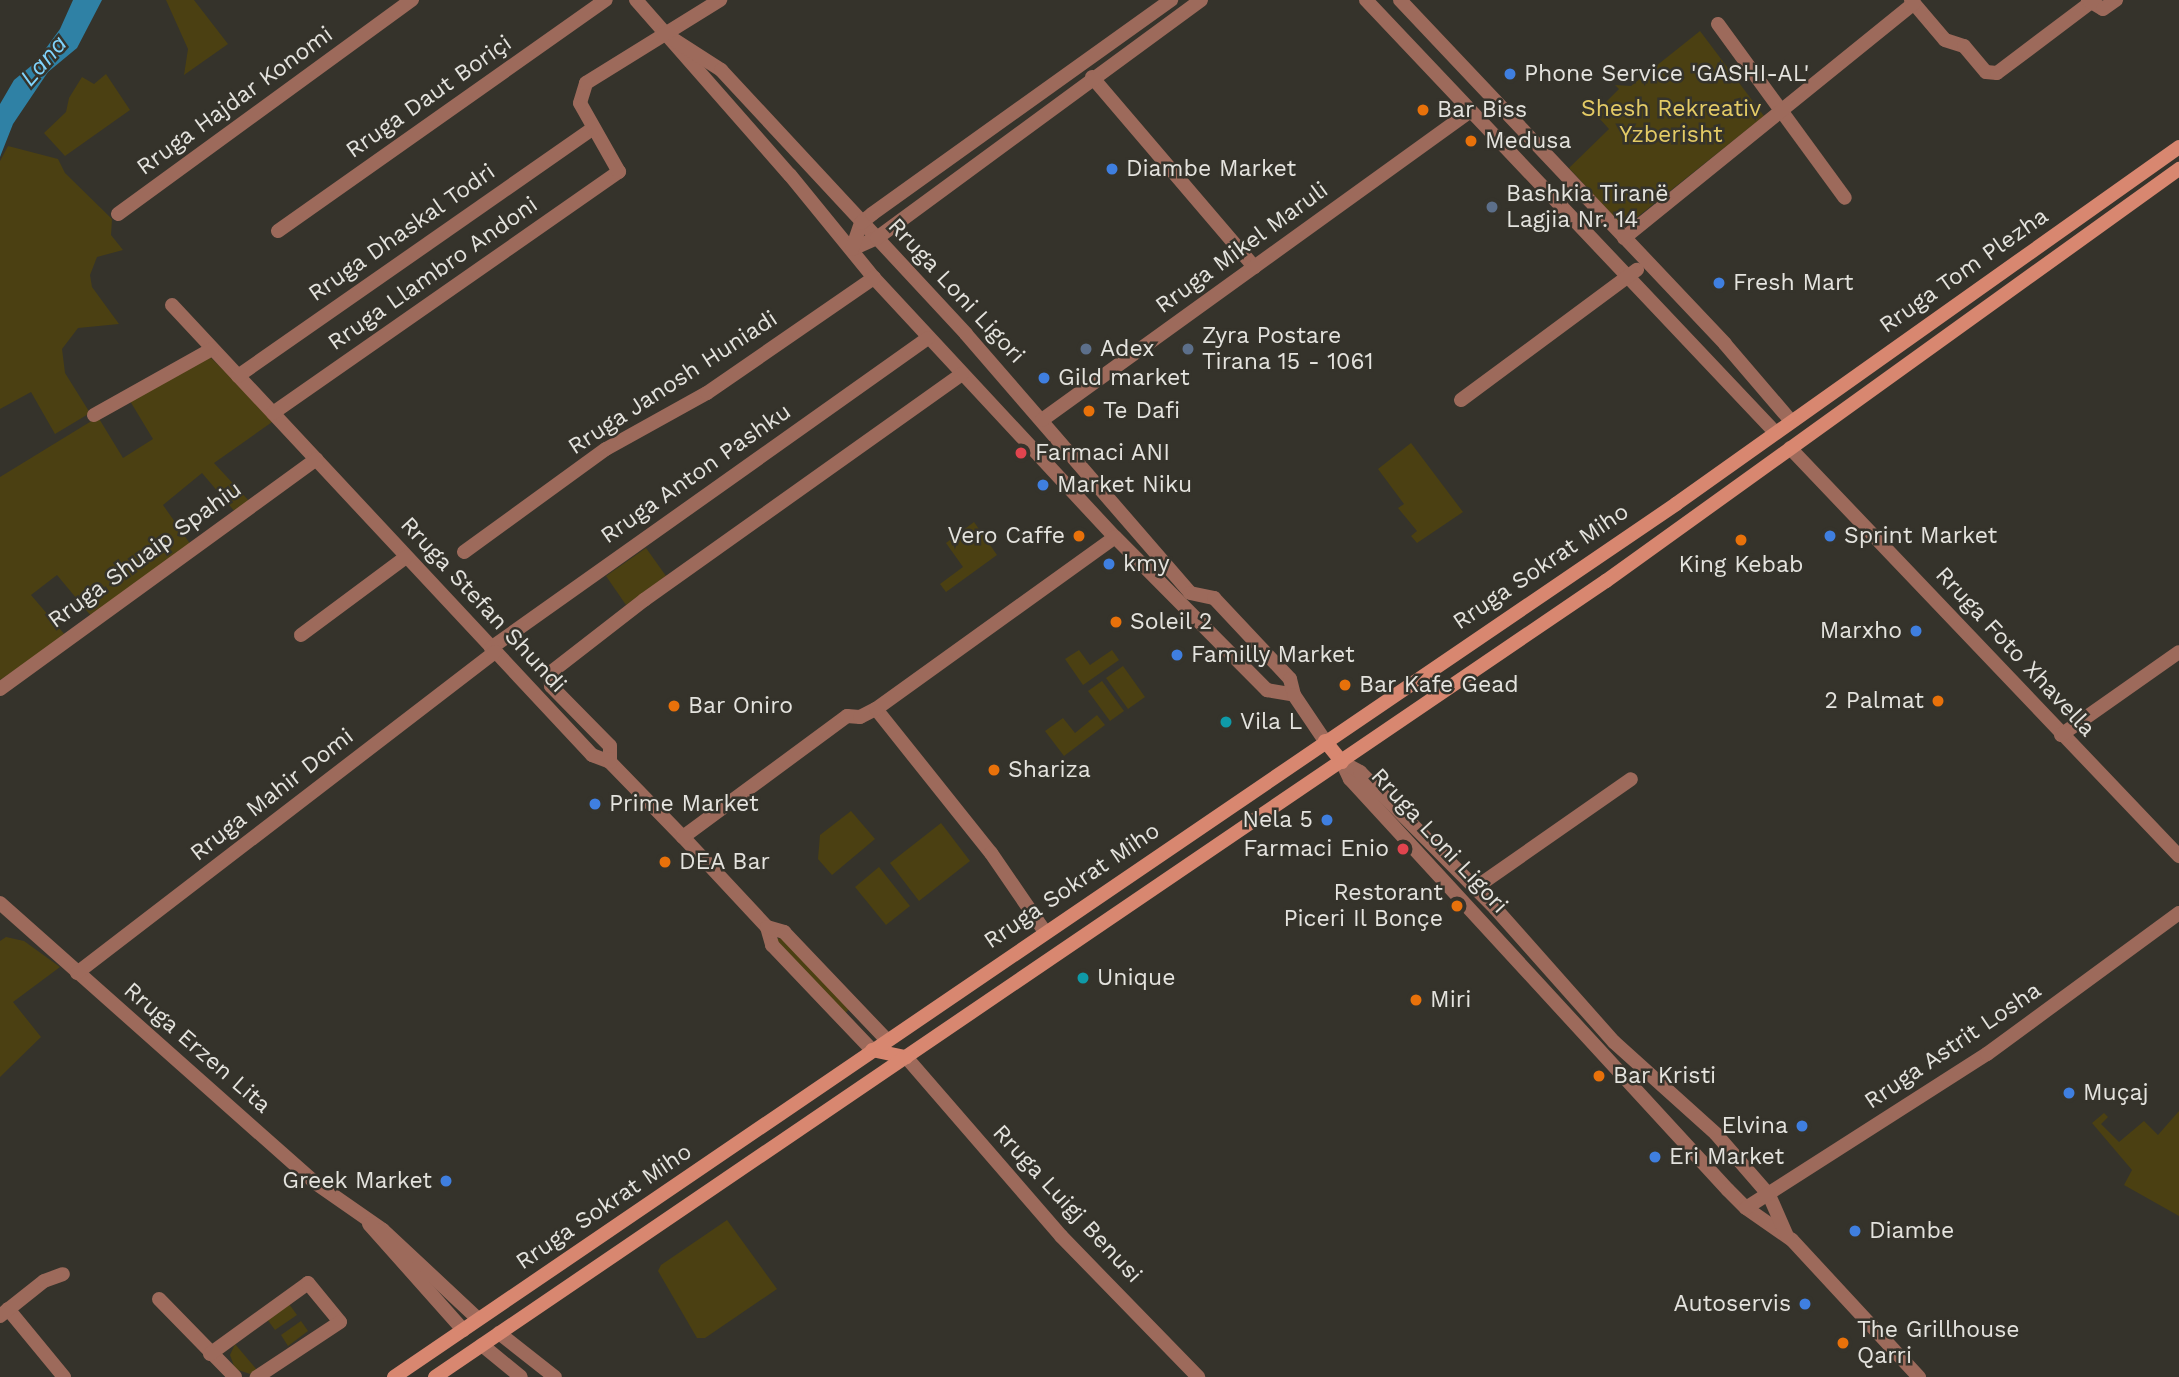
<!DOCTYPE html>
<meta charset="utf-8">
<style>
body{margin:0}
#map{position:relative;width:2179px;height:1377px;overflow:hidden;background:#35332b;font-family:"Work Sans",sans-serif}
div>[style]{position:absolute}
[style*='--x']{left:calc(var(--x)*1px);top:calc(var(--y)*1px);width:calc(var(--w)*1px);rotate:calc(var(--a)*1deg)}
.green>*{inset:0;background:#4b4012}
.water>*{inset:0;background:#2f81a5}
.street>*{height:14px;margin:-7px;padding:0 7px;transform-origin:7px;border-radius:7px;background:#9d6a5b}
.secondary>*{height:14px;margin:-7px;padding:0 7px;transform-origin:7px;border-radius:7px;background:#d88770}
.dots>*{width:19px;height:19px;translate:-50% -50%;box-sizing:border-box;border:4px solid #35332b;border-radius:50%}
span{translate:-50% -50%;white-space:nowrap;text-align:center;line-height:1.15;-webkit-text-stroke:5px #35332b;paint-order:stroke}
.poi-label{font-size:23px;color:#e4e3de}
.left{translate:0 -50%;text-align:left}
.right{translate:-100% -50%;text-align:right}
.street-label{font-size:23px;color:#e4e3de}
.park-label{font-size:23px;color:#e4cb65}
.water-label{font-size:24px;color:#81d5fe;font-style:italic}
</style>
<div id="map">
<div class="green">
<div style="clip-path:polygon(166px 0,194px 0,228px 44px,184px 75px,188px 49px)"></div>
<div style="clip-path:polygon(1700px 31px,1764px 116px,1636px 218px,1618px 221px,1569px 168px,1609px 129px,1599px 118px,1603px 114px,1599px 109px,1619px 89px,1615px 85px,1631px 86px)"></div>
<div style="clip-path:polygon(106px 74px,130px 110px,65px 156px,44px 133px,66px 112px,69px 98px,82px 77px,94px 84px)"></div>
<div style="clip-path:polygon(8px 146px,58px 159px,65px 173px,112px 219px,111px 235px,123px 250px,97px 257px,90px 275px,92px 287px,119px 324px,78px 328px,62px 349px,65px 373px,90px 413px,55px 434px,31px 392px,0 409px,0 161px)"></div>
<div style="clip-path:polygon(209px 356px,275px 420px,214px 463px,251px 503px,236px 513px,202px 473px,163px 505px,191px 545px,92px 617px,57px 575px,31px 595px,66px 636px,0 680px,0 477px,98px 417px,123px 458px,153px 439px,130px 401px)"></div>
<div style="clip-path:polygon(1411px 443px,1463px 512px,1417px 543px,1411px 536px,1417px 531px,1398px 508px,1404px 504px,1378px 469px)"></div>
<div style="clip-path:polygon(974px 522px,997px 555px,946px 592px,940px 584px,963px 567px,946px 543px)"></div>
<div style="clip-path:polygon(646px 548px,666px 576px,626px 605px,606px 576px)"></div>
<div style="clip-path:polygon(1079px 650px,1090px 665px,1112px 650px,1119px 660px,1083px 685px,1065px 659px)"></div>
<div style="clip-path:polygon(1123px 666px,1145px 697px,1128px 709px,1106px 678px)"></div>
<div style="clip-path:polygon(1102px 681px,1124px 711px,1110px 721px,1088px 691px)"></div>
<div style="clip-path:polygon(1097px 715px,1105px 725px,1064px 756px,1045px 731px,1063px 718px,1075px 733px)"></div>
<div style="clip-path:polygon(851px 811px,875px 839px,832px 875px,818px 859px,820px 835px)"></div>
<div style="clip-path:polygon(941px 823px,970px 861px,919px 901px,890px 863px)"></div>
<div style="clip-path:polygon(879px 867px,910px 906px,886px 925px,855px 887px)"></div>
<div style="clip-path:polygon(6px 937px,24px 941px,60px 967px,13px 1002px,41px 1037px,0 1077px,0 941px)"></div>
<div style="clip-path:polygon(775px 938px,784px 939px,849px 1009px,844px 1015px)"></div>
<div style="clip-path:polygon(2179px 1111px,2179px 1216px,2124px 1185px,2132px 1170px,2092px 1123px,2104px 1113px,2108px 1117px,2101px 1124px,2119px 1142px,2144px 1121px,2158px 1135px)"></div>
<div style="clip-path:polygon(727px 1220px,777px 1289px,705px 1338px,697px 1338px,658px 1271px,661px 1265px)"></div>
<div style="clip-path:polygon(289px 1304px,297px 1315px,275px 1330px,267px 1319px)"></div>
<div style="clip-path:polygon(301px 1321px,308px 1331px,288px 1346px,281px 1335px)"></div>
<div style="clip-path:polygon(235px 1344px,257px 1370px,250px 1374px,235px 1369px,230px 1355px)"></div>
</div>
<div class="water">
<div style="clip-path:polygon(73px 0,102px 0,77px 48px,48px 72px,13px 124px,0 157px,0 104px,14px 80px,36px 62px,60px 29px)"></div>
</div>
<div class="street">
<div style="--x:636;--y:0;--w:233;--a:48.7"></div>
<div style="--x:790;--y:175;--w:133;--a:50.8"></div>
<div style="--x:874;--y:278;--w:354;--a:47.1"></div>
<div style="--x:1115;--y:537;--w:216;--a:45.2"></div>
<div style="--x:1267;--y:690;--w:27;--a:10"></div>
<div style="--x:1366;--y:0;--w:595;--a:46.57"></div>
<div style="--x:1400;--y:0;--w:473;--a:46.6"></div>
<div style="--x:1725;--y:344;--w:101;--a:49.4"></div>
<div style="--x:1911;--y:0;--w:52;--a:49.6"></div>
<div style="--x:1945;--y:40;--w:20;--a:18"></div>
<div style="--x:1964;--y:46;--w:34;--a:50"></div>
<div style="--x:1986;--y:72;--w:11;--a:5"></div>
<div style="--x:1997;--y:73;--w:116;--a:-37"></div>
<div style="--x:2088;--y:0;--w:17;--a:31"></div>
<div style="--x:2103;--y:9;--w:16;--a:-35"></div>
<div style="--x:1718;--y:24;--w:215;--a:53.9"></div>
<div style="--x:665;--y:34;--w:67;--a:32.7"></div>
<div style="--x:721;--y:70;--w:360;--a:47.1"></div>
<div style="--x:966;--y:334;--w:342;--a:49.1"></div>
<div style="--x:1190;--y:593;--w:25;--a:12"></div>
<div style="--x:1214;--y:598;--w:111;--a:46.8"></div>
<div style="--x:1290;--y:679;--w:16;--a:76"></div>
<div style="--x:1294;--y:695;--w:55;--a:56"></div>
<div style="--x:1092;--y:77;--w:250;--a:49.5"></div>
<div style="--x:118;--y:214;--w:364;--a:-36.1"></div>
<div style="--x:278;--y:231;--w:401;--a:-35.2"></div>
<div style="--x:1624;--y:238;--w:373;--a:-39"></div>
<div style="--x:852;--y:249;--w:27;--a:-24"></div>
<div style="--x:877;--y:238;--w:402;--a:-36.3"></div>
<div style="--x:852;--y:249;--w:28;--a:-71"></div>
<div style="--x:861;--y:223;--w:14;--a:-39"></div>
<div style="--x:872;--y:214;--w:368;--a:-35.6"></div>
<div style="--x:172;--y:305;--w:616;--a:46.97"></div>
<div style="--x:592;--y:755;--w:19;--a:21"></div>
<div style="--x:610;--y:762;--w:105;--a:45.8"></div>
<div style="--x:683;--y:837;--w:123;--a:47"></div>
<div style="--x:767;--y:927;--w:19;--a:74"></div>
<div style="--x:772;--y:945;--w:145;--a:46.4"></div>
<div style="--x:238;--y:376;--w:433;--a:-34.9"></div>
<div style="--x:1461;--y:400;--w:219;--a:-36.5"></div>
<div style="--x:273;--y:413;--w:422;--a:-34.9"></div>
<div style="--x:619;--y:172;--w:79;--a:-119.5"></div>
<div style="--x:580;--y:103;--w:21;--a:-73"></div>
<div style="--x:586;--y:83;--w:158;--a:-31.8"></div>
<div style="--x:94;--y:415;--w:135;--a:-29.2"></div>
<div style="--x:1042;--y:420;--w:526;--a:-35.8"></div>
<div style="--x:1790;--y:448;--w:564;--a:46.37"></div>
<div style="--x:464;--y:552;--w:175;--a:-36"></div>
<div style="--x:606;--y:449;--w:115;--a:-29"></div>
<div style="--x:707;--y:393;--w:203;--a:-34.6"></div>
<div style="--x:301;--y:635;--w:131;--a:-36.6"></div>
<div style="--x:491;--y:648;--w:536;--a:-35.35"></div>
<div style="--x:0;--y:689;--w:391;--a:-36"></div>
<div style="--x:876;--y:709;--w:184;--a:51.4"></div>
<div style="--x:991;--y:853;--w:96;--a:55.6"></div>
<div style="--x:2061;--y:735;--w:144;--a:-35.1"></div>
<div style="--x:610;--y:762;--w:16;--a:-90"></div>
<div style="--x:610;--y:746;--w:84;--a:-134.5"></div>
<div style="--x:551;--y:686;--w:13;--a:-94"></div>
<div style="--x:550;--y:673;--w:119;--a:-37.8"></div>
<div style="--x:644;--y:600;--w:390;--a:-35.4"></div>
<div style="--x:1342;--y:762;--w:19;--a:65"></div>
<div style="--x:1350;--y:779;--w:558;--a:47.4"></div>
<div style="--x:1728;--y:1190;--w:25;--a:45"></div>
<div style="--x:1746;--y:1208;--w:56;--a:34.8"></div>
<div style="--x:1792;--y:1240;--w:187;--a:47.2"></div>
<div style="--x:1342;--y:762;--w:21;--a:29"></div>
<div style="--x:1360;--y:772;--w:192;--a:45.2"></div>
<div style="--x:1495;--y:908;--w:179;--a:48.4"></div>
<div style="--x:1614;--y:1042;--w:137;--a:42"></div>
<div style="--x:1716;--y:1134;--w:81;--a:49"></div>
<div style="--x:1769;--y:1195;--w:43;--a:66.4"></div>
<div style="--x:683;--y:837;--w:204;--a:-36.4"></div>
<div style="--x:847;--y:716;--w:13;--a:4"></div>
<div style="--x:860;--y:717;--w:18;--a:-27"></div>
<div style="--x:876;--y:709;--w:294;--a:-35.7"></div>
<div style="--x:1475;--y:888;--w:190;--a:-34.9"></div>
<div style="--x:0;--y:903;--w:420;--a:41.6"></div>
<div style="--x:314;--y:1182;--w:84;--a:34.8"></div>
<div style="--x:383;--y:1230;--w:130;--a:43.1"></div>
<div style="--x:767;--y:927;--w:18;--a:16"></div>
<div style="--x:784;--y:932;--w:149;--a:46.4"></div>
<div style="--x:77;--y:973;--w:527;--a:-37.52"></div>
<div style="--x:906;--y:1057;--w:237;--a:49.1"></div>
<div style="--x:1061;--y:1236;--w:197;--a:45.8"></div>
<div style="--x:1746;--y:1208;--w:286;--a:-32.6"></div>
<div style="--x:1987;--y:1054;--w:238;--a:-36.3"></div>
<div style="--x:369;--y:1224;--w:142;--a:48.4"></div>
<div style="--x:159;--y:1299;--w:109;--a:45.7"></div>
<div style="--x:8;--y:1309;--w:88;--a:50.5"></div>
<div style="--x:0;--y:1316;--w:56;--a:-38.5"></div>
<div style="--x:44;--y:1281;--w:20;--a:-20"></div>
<div style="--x:499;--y:1333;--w:71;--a:38.2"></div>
<div style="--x:482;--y:1345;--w:50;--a:39.4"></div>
<div style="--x:210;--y:1354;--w:121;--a:-35.9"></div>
<div style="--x:308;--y:1283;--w:50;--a:50.6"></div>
<div style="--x:340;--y:1322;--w:100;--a:146.5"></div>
</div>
<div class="secondary">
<div style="--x:1325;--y:741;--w:27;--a:51"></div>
<div style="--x:872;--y:1050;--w:35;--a:12"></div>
<div style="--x:394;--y:1377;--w:1551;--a:-34.25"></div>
<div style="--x:1676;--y:504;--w:617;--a:-35.36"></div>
<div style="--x:435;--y:1377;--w:1416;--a:-34.21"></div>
<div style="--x:1606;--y:581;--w:706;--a:-35.72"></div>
</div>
<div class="dots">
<div style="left:1510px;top:74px;background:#3f7fe0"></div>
<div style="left:1423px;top:110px;background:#e8710a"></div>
<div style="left:1471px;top:141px;background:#e8710a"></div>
<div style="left:1112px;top:169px;background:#3f7fe0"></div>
<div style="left:1492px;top:207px;background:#5c6f8a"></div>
<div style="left:1719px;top:283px;background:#3f7fe0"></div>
<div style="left:1086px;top:349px;background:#5c6f8a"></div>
<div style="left:1188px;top:349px;background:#5c6f8a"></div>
<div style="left:1044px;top:378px;background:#3f7fe0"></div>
<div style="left:1089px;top:411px;background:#e8710a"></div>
<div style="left:1021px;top:453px;background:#e0444e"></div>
<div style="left:1043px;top:485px;background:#3f7fe0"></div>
<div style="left:1079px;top:536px;background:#e8710a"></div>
<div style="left:1830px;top:536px;background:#3f7fe0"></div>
<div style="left:1741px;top:540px;background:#e8710a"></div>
<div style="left:1109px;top:564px;background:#3f7fe0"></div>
<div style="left:1116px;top:622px;background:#e8710a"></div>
<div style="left:1916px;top:631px;background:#3f7fe0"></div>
<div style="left:1177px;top:655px;background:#3f7fe0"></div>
<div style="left:1345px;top:685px;background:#e8710a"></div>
<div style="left:1938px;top:701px;background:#e8710a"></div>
<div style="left:674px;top:706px;background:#e8710a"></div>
<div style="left:1226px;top:722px;background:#0f9aa8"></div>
<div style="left:994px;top:770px;background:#e8710a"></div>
<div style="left:595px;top:804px;background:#3f7fe0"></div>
<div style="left:1327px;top:820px;background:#3f7fe0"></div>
<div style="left:1403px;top:849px;background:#e0444e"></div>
<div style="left:665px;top:862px;background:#e8710a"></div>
<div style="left:1457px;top:906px;background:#e8710a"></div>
<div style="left:1083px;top:978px;background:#0f9aa8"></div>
<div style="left:1416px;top:1000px;background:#e8710a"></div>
<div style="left:1599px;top:1076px;background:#e8710a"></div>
<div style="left:2069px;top:1093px;background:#3f7fe0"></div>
<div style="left:1802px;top:1126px;background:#3f7fe0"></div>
<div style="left:1655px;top:1157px;background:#3f7fe0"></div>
<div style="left:446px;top:1181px;background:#3f7fe0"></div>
<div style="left:1855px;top:1231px;background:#3f7fe0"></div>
<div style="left:1805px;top:1304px;background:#3f7fe0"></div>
<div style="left:1843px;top:1343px;background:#e8710a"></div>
</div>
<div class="poi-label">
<span class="left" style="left:1524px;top:74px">Phone Service 'GASHI-AL'</span>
<span class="left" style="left:1437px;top:110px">Bar Biss</span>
<span class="left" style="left:1485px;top:141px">Medusa</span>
<span class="left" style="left:1126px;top:169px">Diambe Market</span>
<span class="left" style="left:1506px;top:207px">Bashkia Tiranë<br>Lagjia Nr. 14</span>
<span class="left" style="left:1733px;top:283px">Fresh Mart</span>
<span class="left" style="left:1202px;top:349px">Zyra Postare<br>Tirana 15 - 1061</span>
<span class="left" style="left:1100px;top:349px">Adex</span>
<span class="left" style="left:1058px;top:378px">Gild market</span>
<span class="left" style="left:1103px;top:411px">Te Dafi</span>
<span class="left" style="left:1035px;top:453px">Farmaci ANI</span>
<span class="left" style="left:1057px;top:485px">Market Niku</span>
<span class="right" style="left:1065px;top:536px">Vero Caffe</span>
<span class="left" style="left:1844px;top:536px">Sprint Market</span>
<span class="left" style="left:1123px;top:564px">kmy</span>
<span style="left:1741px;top:565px">King Kebab</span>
<span class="left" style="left:1130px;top:622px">Soleil 2</span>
<span class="right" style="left:1902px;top:631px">Marxho</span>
<span class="left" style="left:1191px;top:655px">Familly Market</span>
<span class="left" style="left:1359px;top:685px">Bar Kafe Gead</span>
<span class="right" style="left:1924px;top:701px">2 Palmat</span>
<span class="left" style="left:688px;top:706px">Bar Oniro</span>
<span class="left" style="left:1240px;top:722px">Vila L</span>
<span class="left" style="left:1008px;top:770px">Shariza</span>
<span class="left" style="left:609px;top:804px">Prime Market</span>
<span class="right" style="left:1313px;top:820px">Nela 5</span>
<span class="right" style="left:1389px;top:849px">Farmaci Enio</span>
<span class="left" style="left:679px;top:862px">DEA Bar</span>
<span class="right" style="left:1443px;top:906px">Restorant<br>Piceri Il Bonçe</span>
<span class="left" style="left:1097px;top:978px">Unique</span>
<span class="left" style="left:1430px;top:1000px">Miri</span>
<span class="left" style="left:1613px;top:1076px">Bar Kristi</span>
<span class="left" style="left:2083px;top:1093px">Muçaj</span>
<span class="right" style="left:1788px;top:1126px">Elvina</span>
<span class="left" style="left:1669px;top:1157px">Eri Market</span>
<span class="right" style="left:432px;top:1181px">Greek Market</span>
<span class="left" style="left:1869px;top:1231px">Diambe</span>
<span class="right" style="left:1791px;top:1304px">Autoservis</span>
<span class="left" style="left:1857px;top:1343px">The Grillhouse<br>Qarri</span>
</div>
<div class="street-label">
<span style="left:429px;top:97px;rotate:-35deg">Rruga Daut Boriçi</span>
<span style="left:235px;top:101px;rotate:-36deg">Rruga Hajdar Konomi</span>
<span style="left:402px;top:233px;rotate:-35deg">Rruga Dhaskal Todri</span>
<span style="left:1242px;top:248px;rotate:-36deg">Rruga Mikel Maruli</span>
<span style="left:1964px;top:271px;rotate:-35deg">Rruga Tom Plezha</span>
<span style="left:433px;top:274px;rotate:-35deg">Rruga Llambro Andoni</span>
<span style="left:956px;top:291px;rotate:47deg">Rruga Loni Ligori</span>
<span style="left:673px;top:383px;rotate:-33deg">Rruga Janosh Huniadi</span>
<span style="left:696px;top:474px;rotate:-35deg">Rruga Anton Pashku</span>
<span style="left:145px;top:555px;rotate:-36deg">Rruga Shuaip Spahiu</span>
<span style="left:1541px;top:567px;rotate:-34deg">Rruga Sokrat Miho</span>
<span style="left:483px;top:605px;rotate:47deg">Rruga Stefan Shundi</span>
<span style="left:2015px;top:652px;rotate:47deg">Rruga Foto Xhavella</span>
<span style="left:272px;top:795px;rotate:-38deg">Rruga Mahir Domi</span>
<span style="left:1439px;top:841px;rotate:47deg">Rruga Loni Ligori</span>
<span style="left:1072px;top:886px;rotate:-34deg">Rruga Sokrat Miho</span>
<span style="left:1953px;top:1046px;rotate:-34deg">Rruga Astrit Losha</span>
<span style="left:197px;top:1048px;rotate:41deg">Rruga Erzen Lita</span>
<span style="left:1067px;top:1204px;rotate:47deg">Rruga Luigj Benusi</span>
<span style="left:604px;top:1207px;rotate:-34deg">Rruga Sokrat Miho</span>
</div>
<div class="park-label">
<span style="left:1671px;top:122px">Shesh Rekreativ<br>Yzberisht</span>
</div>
<div class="water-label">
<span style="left:44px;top:61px;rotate:-49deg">Lana</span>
</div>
</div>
